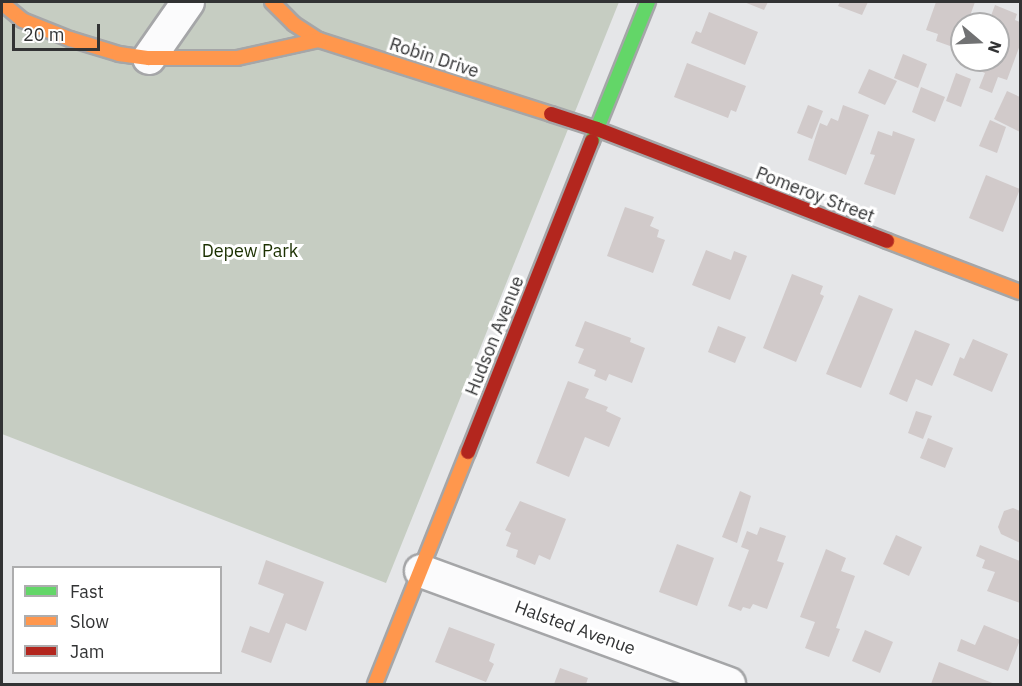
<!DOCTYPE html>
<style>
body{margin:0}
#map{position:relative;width:1022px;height:686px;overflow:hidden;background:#e5e6e8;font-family:"IBM Plex Sans",sans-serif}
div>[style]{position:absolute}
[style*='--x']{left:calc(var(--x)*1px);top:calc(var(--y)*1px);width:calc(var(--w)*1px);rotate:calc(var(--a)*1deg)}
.green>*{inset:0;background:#c6cdc2}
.building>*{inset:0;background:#d1caca}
.roads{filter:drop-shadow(2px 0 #a5a6a8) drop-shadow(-2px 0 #a5a6a8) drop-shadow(0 2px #a5a6a8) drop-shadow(0 -2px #a5a6a8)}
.street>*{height:32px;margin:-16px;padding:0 16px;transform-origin:16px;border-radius:16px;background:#fbfbfc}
.fast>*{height:14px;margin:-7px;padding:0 7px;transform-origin:7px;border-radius:7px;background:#63d668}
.slow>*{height:14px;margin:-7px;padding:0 7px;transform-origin:7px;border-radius:7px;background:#ff974d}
.jam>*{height:14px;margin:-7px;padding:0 7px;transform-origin:7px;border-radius:7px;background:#b3261e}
span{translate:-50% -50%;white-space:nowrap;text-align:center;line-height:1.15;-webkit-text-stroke:6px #fff;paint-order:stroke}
.street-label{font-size:18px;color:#323334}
.park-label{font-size:18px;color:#1b3000}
.frame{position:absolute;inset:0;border:3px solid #323334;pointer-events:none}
.legend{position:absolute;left:12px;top:566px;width:210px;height:108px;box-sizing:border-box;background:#fff;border:2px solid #adadae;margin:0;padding:8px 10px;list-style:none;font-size:18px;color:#323334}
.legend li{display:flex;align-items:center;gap:12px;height:30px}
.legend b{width:30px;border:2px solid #adadae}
.north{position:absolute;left:950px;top:12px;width:60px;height:60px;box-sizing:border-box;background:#fff;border:2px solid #adadae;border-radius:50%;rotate:109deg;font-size:16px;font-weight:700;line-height:24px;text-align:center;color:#323334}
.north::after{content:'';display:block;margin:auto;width:21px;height:27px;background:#717273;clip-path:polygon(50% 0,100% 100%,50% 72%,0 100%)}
.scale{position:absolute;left:12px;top:24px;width:88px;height:27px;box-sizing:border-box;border:3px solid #323334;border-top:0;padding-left:8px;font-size:18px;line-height:21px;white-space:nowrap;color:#323334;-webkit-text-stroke:4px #fff;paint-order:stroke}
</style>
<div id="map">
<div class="green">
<div style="clip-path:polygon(2px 2px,619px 2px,386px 583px,2px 434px)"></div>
</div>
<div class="building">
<div style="clip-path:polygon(744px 2px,768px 2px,764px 10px)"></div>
<div style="clip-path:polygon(840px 2px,868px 2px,862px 15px,838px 6px)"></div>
<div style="clip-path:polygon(936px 2px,975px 2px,967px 24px,962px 24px,961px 43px,952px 40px,950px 46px,936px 41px,938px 34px,926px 30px)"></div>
<div style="clip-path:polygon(995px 5px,1017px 14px,1015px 20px,1020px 22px,1020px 45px,1007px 80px,998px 77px,992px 93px,979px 88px,985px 73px,970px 67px,973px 60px,998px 60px,998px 24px,988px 24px)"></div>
<div style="clip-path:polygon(709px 12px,758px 32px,745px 65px,691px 43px,696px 31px,701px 33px)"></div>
<div style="clip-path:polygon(903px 54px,927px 64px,918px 88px,894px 78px)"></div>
<div style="clip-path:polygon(687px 63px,746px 86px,736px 112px,731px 110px,728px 118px,674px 97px)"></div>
<div style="clip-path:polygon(869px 69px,897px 81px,885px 105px,858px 93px)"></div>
<div style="clip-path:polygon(956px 73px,971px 79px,961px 107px,946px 101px)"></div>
<div style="clip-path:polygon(921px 87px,945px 97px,935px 122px,912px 112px)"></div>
<div style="clip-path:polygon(1007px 91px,1020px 97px,1020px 132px,994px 119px)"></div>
<div style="clip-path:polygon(808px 105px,823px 111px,812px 139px,797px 133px)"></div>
<div style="clip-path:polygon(843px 105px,869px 115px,846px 175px,808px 160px,820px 123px,827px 126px,831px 118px,838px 121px)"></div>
<div style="clip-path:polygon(990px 120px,1006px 127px,997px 153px,979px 146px)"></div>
<div style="clip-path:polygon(878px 131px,892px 136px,893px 131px,915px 139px,895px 195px,864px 184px,875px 155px,870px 154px)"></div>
<div style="clip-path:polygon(986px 175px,1020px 189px,1003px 232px,969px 218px)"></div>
<div style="clip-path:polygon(625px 207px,654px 217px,650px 226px,659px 230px,657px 237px,665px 240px,653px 273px,607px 256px)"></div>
<div style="clip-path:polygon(706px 250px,731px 260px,734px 251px,747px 256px,730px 300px,692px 285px)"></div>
<div style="clip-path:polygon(792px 274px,823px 286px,820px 294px,824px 296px,796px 362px,763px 348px)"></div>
<div style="clip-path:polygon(859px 295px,893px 309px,861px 388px,826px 374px)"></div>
<div style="clip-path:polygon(585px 321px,631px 338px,630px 342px,645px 348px,632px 383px,609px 374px,606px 381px,594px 376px,596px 370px,578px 363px,584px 349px,575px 346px)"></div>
<div style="clip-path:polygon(718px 326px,746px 337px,735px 363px,708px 352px)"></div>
<div style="clip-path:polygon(915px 330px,950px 344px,932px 386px,916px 379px,907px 402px,889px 394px)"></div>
<div style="clip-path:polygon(973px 339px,1008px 354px,992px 392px,953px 375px,960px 357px,964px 359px)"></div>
<div style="clip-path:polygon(568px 381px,589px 389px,585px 398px,608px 407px,606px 411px,621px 418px,609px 447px,585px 437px,569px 477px,536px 463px)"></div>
<div style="clip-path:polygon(916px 411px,932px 416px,923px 439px,908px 433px)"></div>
<div style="clip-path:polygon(928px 438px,953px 448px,945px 468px,920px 458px)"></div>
<div style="clip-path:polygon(740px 491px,751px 496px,737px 543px,722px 537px)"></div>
<div style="clip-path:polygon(520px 501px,566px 519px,550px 560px,539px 555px,535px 565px,516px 557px,518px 550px,506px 546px,511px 533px,505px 530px)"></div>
<div style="clip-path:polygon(1013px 508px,1020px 511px,1020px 543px,1001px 534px,998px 527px,1004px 511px)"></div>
<div style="clip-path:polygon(760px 527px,786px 536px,777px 561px,784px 563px,767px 609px,753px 604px,750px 609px,743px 607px,741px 611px,728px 606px,749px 550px,741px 547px,747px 531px,757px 535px)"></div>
<div style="clip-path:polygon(896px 535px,922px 547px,909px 576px,883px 564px)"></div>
<div style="clip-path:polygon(677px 544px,714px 558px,697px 606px,659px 592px)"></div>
<div style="clip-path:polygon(980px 545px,1020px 561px,1020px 603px,987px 591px,995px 572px,982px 568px,985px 560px,976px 556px)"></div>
<div style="clip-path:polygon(826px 549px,846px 558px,841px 571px,855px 576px,836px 628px,840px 629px,829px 657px,805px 648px,815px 622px,800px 617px)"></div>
<div style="clip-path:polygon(266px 560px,324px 582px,306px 631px,286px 623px,271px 663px,241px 652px,250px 626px,269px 633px,284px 594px,258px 584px)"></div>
<div style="clip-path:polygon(984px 625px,1020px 640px,1008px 671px,957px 651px,961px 639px,975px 645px)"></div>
<div style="clip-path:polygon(449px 627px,495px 644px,489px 661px,494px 664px,486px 682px,435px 662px)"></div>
<div style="clip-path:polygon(865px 630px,893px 642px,880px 673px,852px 661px)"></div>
<div style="clip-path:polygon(939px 662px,995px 684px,931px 684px)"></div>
<div style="clip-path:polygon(560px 668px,588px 678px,586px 684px,554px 684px)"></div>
</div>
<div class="roads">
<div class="street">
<div style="--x:149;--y:58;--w:68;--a:-55.1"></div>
<div style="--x:421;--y:571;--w:328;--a:20.1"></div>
</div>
<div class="fast">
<div style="--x:592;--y:141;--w:150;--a:-68.1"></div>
</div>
<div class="slow">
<div style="--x:272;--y:2;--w:31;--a:45"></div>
<div style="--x:294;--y:24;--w:30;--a:33"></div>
<div style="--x:319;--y:40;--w:244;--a:17.7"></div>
<div style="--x:2;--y:3;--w:26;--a:40"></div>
<div style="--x:22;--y:20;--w:52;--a:21.6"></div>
<div style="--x:70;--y:39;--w:51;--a:17"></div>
<div style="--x:119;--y:54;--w:30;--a:8"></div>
<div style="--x:149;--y:58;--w:88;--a:0"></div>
<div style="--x:237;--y:58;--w:84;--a:-12.4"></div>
<div style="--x:887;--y:241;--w:142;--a:21"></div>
<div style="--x:375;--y:684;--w:250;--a:-68.2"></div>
</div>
<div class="jam">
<div style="--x:551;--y:114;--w:48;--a:18.1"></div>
<div style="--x:597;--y:129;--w:311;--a:21.1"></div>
<div style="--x:468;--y:452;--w:335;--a:-68.3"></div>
</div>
</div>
<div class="street-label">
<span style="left:434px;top:58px;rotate:18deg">Robin Drive</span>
<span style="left:815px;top:195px;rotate:21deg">Pomeroy Street</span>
<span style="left:495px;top:336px;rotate:-68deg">Hudson Avenue</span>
<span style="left:575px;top:628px;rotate:20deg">Halsted Avenue</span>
</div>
<div class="park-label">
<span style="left:250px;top:251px">Depew Park</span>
</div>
<div class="frame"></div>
<ul class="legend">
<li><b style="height:8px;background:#63d668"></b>Fast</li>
<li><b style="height:8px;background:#ff974d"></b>Slow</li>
<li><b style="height:8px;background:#b3261e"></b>Jam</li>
</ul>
<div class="north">N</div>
<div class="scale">20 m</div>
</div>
